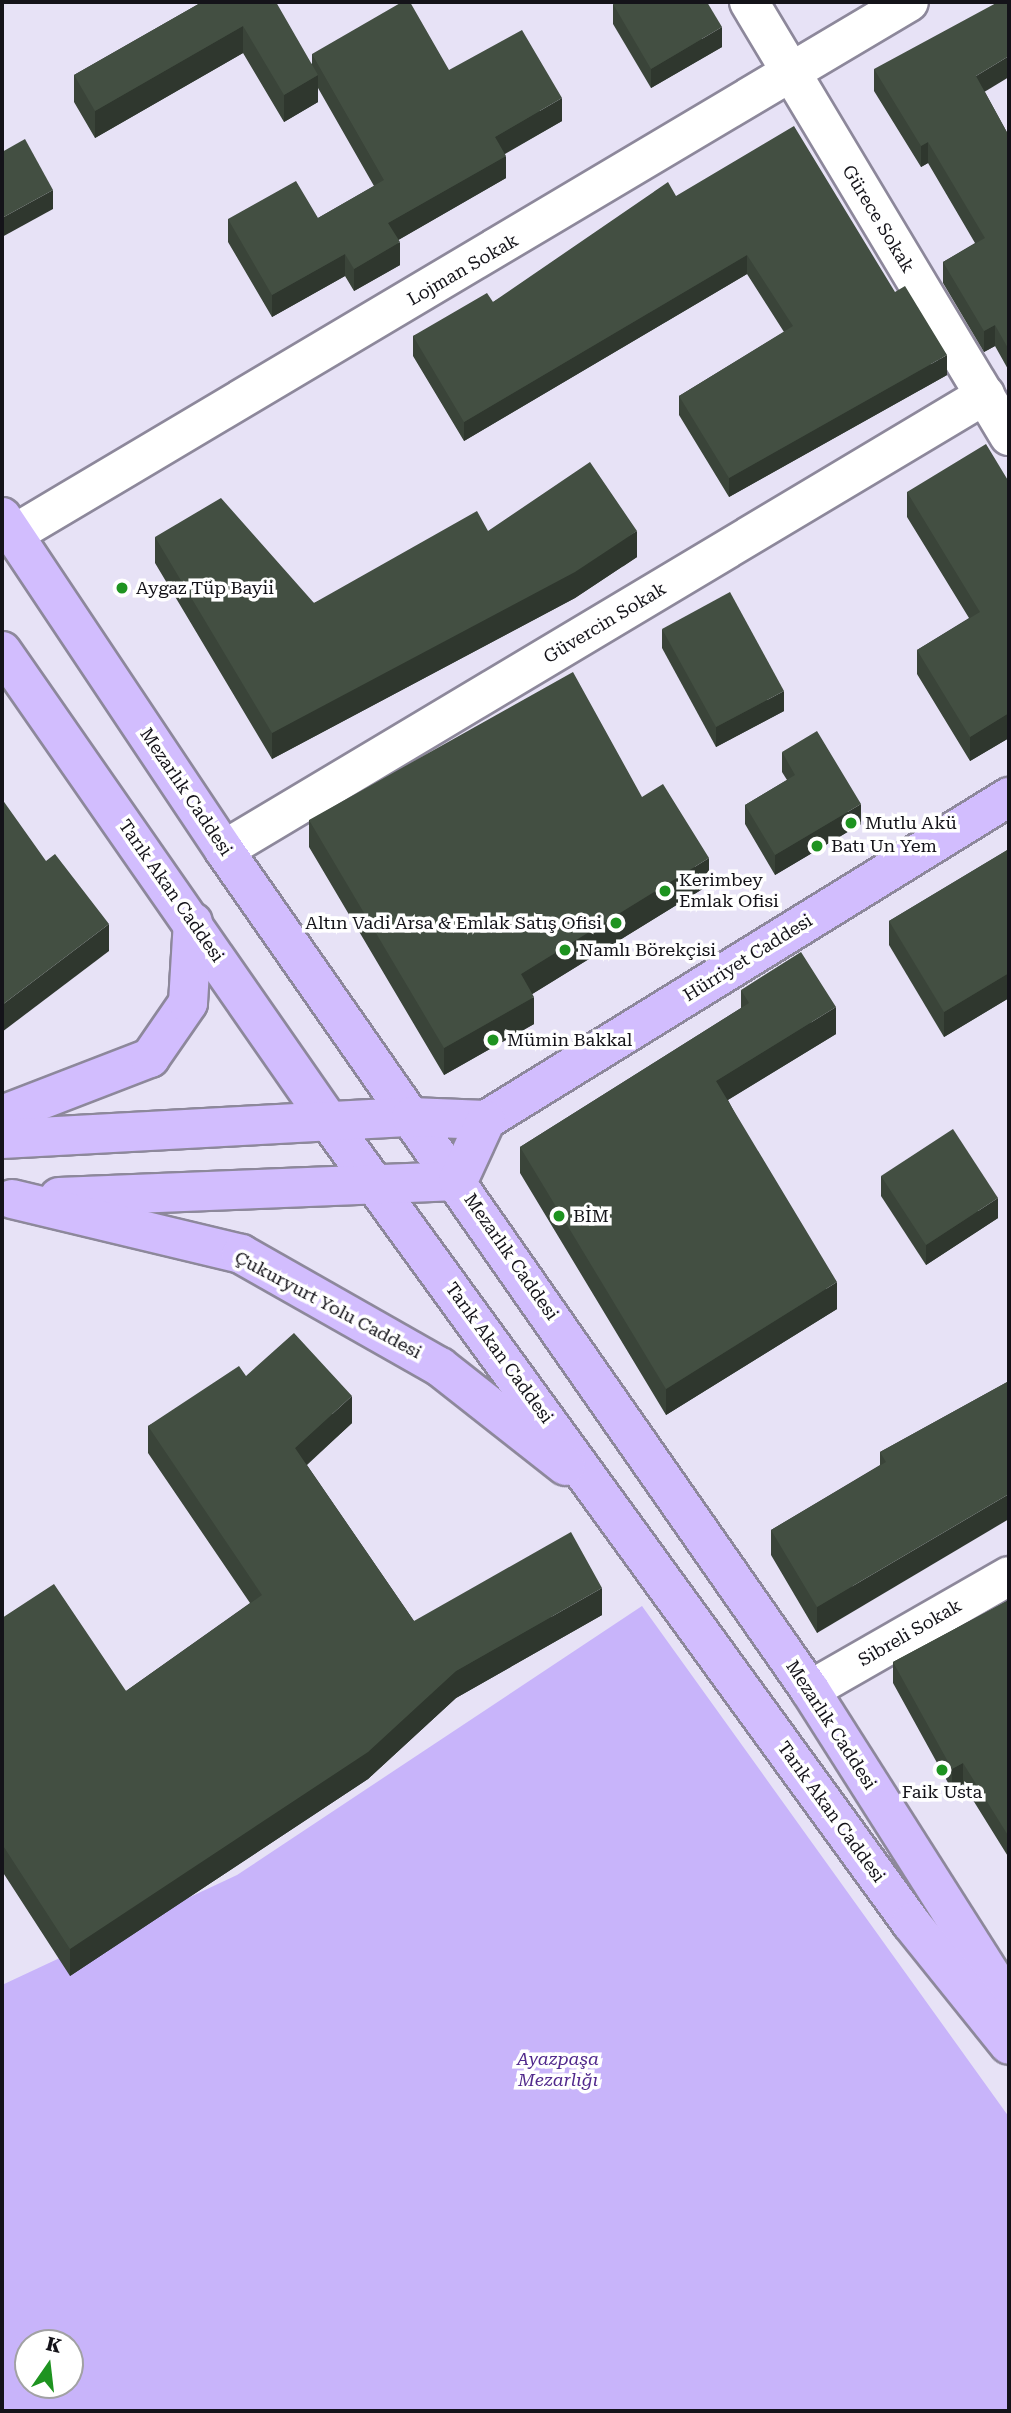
<!DOCTYPE html>
<meta charset="utf-8">
<style>
body{margin:0}
#map{position:relative;width:1011px;height:2413px;overflow:hidden;background:#e7e2f6;font-family:"Roboto Serif",serif}
div>[style]{position:absolute}
[style*='--x']{left:calc(var(--x)*1px);top:calc(var(--y)*1px);width:calc(var(--w)*1px);rotate:calc(var(--a)*1deg)}
.green>*{inset:0;background:#c8b4fa}
.roads{filter:drop-shadow(2px 0 #8d889b) drop-shadow(-2px 0 #8d889b) drop-shadow(0 2px #8d889b) drop-shadow(0 -2px #8d889b)}
.minor>*{height:38px;margin:-19px;padding:0 19px;transform-origin:19px;border-radius:19px;background:#fff}
.primary>*{height:38px;margin:-19px;padding:0 19px;transform-origin:19px;border-radius:19px;background:#d2bdfe}
.wall>*{inset:0;background:#3a4439}
.shaded-wall>*{inset:0;background:#2f372e}
.building>*{inset:0;background:#434f42}
.dots>*{width:19px;height:19px;translate:-50% -50%;box-sizing:border-box;border:4px solid #fff;border-radius:50%}
span{translate:-50% -50%;white-space:nowrap;text-align:center;line-height:1.15;-webkit-text-stroke:7px #fff;paint-order:stroke}
.street-label{font-size:18px;color:#141319}
.poi-label{font-size:18px;color:#141319}
.left{translate:0 -50%;text-align:left}
.right{translate:-100% -50%;text-align:right}
.park-label{font-size:18px;color:#51298c;font-style:italic}
.frame{position:absolute;inset:0;border:4px solid #141319;pointer-events:none}
.north{position:absolute;left:14px;top:2329px;width:70px;height:70px;box-sizing:border-box;background:#fff;border:2px solid #a1a1a3;border-radius:50%;rotate:14deg;font-size:19px;font-weight:700;line-height:28px;text-align:center;color:#141319}
.north::after{content:'';display:block;margin:auto;width:24px;height:32px;background:#1e9320;clip-path:polygon(50% 0,100% 100%,50% 72%,0 100%)}
</style>
<div id="map">
<div class="green">
<div style="clip-path:polygon(evenodd,642px 1606px,1009px 2117px,1009px 2411px,2px 2411px,2px 1985px,237px 1875px,642px 1606px,28px 2343px,70px 2343px,70px 2385px,28px 2385px,28px 2343px)"></div>
</div>
<div class="roads">
<div class="minor">
<div style="--x:749;--y:2;--w:506;--a:59.08"></div>
<div style="--x:14;--y:534;--w:1041;--a:-30.73"></div>
<div style="--x:224;--y:850;--w:887;--a:-30.88"></div>
<div style="--x:810;--y:1690;--w:229;--a:-29.8"></div>
</div>
<div class="primary">
<div style="--x:2;--y:517;--w:400;--a:56.3"></div>
<div style="--x:224;--y:850;--w:1024;--a:55.1"></div>
<div style="--x:810;--y:1690;--w:372;--a:57.6"></div>
<div style="--x:2;--y:651;--w:575;--a:55.2"></div>
<div style="--x:330;--y:1123;--w:989;--a:54.01"></div>
<div style="--x:911;--y:1923;--w:156;--a:51.2"></div>
<div style="--x:2;--y:1115;--w:159;--a:-21.1"></div>
<div style="--x:150;--y:1058;--w:67;--a:-55.4"></div>
<div style="--x:188;--y:1003;--w:81;--a:-86.5"></div>
<div style="--x:486;--y:1120;--w:615;--a:-31.7"></div>
<div style="--x:2;--y:1139;--w:410;--a:-3.1"></div>
<div style="--x:411;--y:1117;--w:75;--a:2.3"></div>
<div style="--x:59;--y:1197;--w:399;--a:-2.3"></div>
<div style="--x:458;--y:1181;--w:67;--a:-65.3"></div>
<div style="--x:12;--y:1199;--w:236;--a:13.5"></div>
<div style="--x:241;--y:1254;--w:229;--a:29.6"></div>
<div style="--x:440;--y:1367;--w:160;--a:38.2"></div>
</div>
</div>
<div class="wall">
<div style="clip-path:polygon(202px 2px,312px 64px,312px 54px,449px 70px,562px 121px,505px 154px,506px 178px,398px 240px,400px 265px,354px 291px,345px 276px,272px 317px,228px 242px,228px 219px,318px 218px,374px 186px,318px 88px,318px 102px,284px 122px,243px 53px,95px 138px,74px 102px,74px 75px)"></div>
<div style="clip-path:polygon(613px 4px,722px 47px,651px 88px,613px 24px)"></div>
<div style="clip-path:polygon(874px 69px,985px 92px,1009px 136px,1009px 371px,995px 346px,984px 352px,943px 283px,943px 262px,975px 243px,928px 163px,921px 167px,874px 91px)"></div>
<div style="clip-path:polygon(676px 196px,947px 375px,729px 497px,679px 415px,679px 396px,784px 332px,747px 274px,464px 441px,413px 356px,413px 336px,493px 302px)"></div>
<div style="clip-path:polygon(1009px 482px,1009px 738px,970px 761px,917px 674px,917px 650px,969px 618px,907px 517px,907px 492px)"></div>
<div style="clip-path:polygon(488px 531px,637px 557px,575px 598px,272px 759px,155px 563px,155px 537px,314px 603px)"></div>
<div style="clip-path:polygon(662px 629px,784px 711px,716px 747px,662px 648px)"></div>
<div style="clip-path:polygon(782px 752px,861px 824px,775px 875px,745px 824px,745px 805px,787px 780px,782px 772px)"></div>
<div style="clip-path:polygon(642px 797px,709px 885px,532px 994px,534px 1024px,444px 1075px,309px 847px,309px 820px)"></div>
<div style="clip-path:polygon(1009px 849px,1009px 998px,944px 1037px,889px 945px,889px 921px)"></div>
<div style="clip-path:polygon(741px 990px,836px 1034px,728px 1100px,837px 1309px,666px 1415px,520px 1173px,520px 1147px,741px 1008px)"></div>
<div style="clip-path:polygon(881px 1176px,998px 1218px,926px 1265px,881px 1196px)"></div>
<div style="clip-path:polygon(246px 1376px,352px 1423px,307px 1465px,414px 1621px,602px 1615px,456px 1698px,368px 1779px,70px 1976px,2px 1871px,2px 1618px,126px 1691px,250px 1603px,148px 1453px,148px 1426px)"></div>
<div style="clip-path:polygon(1009px 1381px,817px 1633px,771px 1555px,771px 1530px,880px 1465px,880px 1452px)"></div>
<div style="clip-path:polygon(1009px 1600px,1009px 1858px,963px 1784px,952px 1790px,893px 1683px,893px 1662px)"></div>
</div>
<div class="shaded-wall">
<div style="clip-path:polygon(243px 26px,243px 53px,95px 138px,95px 111px)"></div>
<div style="clip-path:polygon(722px 27px,722px 47px,651px 88px,651px 69px)"></div>
<div style="clip-path:polygon(1009px 56px,1009px 77px,976px 97px,976px 76px)"></div>
<div style="clip-path:polygon(318px 75px,318px 102px,284px 122px,284px 95px)"></div>
<div style="clip-path:polygon(562px 98px,562px 121px,495px 159px,495px 137px)"></div>
<div style="clip-path:polygon(928px 142px,928px 163px,921px 167px,921px 146px)"></div>
<div style="clip-path:polygon(506px 156px,506px 178px,388px 246px,388px 223px)"></div>
<div style="clip-path:polygon(53px 190px,53px 209px,2px 237px,2px 218px)"></div>
<div style="clip-path:polygon(400px 242px,400px 265px,354px 291px,354px 269px)"></div>
<div style="clip-path:polygon(345px 254px,345px 276px,272px 317px,272px 295px)"></div>
<div style="clip-path:polygon(747px 255px,747px 274px,464px 441px,464px 422px)"></div>
<div style="clip-path:polygon(995px 325px,995px 346px,984px 352px,984px 331px)"></div>
<div style="clip-path:polygon(947px 355px,947px 375px,729px 497px,729px 478px)"></div>
<div style="clip-path:polygon(637px 531px,637px 557px,575px 598px,272px 759px,272px 733px)"></div>
<div style="clip-path:polygon(784px 691px,784px 711px,716px 747px,716px 727px)"></div>
<div style="clip-path:polygon(1009px 713px,1009px 738px,970px 761px,970px 737px)"></div>
<div style="clip-path:polygon(861px 804px,861px 824px,775px 875px,775px 855px)"></div>
<div style="clip-path:polygon(709px 858px,709px 885px,521px 1001px,521px 974px)"></div>
<div style="clip-path:polygon(109px 924px,109px 951px,2px 1032px,2px 1005px)"></div>
<div style="clip-path:polygon(1009px 973px,1009px 998px,944px 1037px,944px 1012px)"></div>
<div style="clip-path:polygon(534px 997px,534px 1024px,444px 1075px,444px 1048px)"></div>
<div style="clip-path:polygon(836px 1007px,836px 1034px,716px 1107px,716px 1081px)"></div>
<div style="clip-path:polygon(998px 1198px,998px 1218px,926px 1265px,926px 1245px)"></div>
<div style="clip-path:polygon(837px 1282px,837px 1309px,666px 1415px,666px 1389px)"></div>
<div style="clip-path:polygon(352px 1396px,352px 1423px,295px 1475px,295px 1448px)"></div>
<div style="clip-path:polygon(1009px 1494px,1009px 1519px,817px 1633px,817px 1607px)"></div>
<div style="clip-path:polygon(602px 1588px,602px 1615px,456px 1698px,368px 1779px,70px 1976px,70px 1949px,456px 1671px)"></div>
<div style="clip-path:polygon(963px 1763px,963px 1784px,952px 1790px,952px 1769px)"></div>
</div>
<div class="building">
<div style="clip-path:polygon(202px 2px,276px 2px,318px 75px,284px 95px,243px 26px,95px 111px,74px 75px)"></div>
<div style="clip-path:polygon(402px 2px,410px 2px,449px 70px,522px 30px,562px 98px,495px 137px,506px 156px,388px 223px,400px 242px,354px 269px,345px 254px,272px 295px,228px 219px,296px 181px,318px 218px,384px 180px,312px 54px)"></div>
<div style="clip-path:polygon(618px 2px,707px 2px,722px 27px,651px 69px,613px 4px)"></div>
<div style="clip-path:polygon(998px 2px,1009px 2px,1009px 56px,976px 76px,1009px 136px,1009px 350px,995px 325px,984px 331px,943px 262px,985px 238px,928px 142px,921px 146px,874px 69px)"></div>
<div style="clip-path:polygon(794px 126px,895px 292px,905px 286px,947px 355px,729px 478px,679px 396px,793px 326px,747px 255px,464px 422px,413px 336px,487px 293px,493px 302px,668px 182px,676px 196px)"></div>
<div style="clip-path:polygon(25px 139px,53px 190px,2px 218px,2px 152px)"></div>
<div style="clip-path:polygon(986px 444px,1009px 482px,1009px 713px,970px 737px,917px 650px,980px 612px,907px 492px)"></div>
<div style="clip-path:polygon(590px 462px,637px 531px,575px 572px,272px 733px,155px 537px,221px 498px,314px 603px,477px 511px,488px 531px)"></div>
<div style="clip-path:polygon(730px 592px,784px 691px,716px 727px,662px 629px)"></div>
<div style="clip-path:polygon(573px 672px,642px 797px,663px 784px,709px 858px,521px 974px,534px 997px,444px 1048px,309px 820px)"></div>
<div style="clip-path:polygon(817px 731px,861px 804px,775px 855px,745px 805px,795px 775px,782px 752px)"></div>
<div style="clip-path:polygon(2px 799px,46px 861px,55px 854px,109px 924px,2px 1005px)"></div>
<div style="clip-path:polygon(1009px 849px,1009px 973px,944px 1012px,889px 921px)"></div>
<div style="clip-path:polygon(801px 952px,836px 1007px,716px 1081px,837px 1282px,666px 1389px,520px 1147px,749px 1003px,741px 990px)"></div>
<div style="clip-path:polygon(953px 1129px,998px 1198px,926px 1245px,881px 1176px)"></div>
<div style="clip-path:polygon(294px 1333px,352px 1396px,295px 1448px,414px 1621px,571px 1532px,602px 1588px,456px 1671px,368px 1752px,70px 1949px,2px 1844px,2px 1618px,54px 1584px,126px 1691px,262px 1595px,148px 1426px,239px 1366px,246px 1376px)"></div>
<div style="clip-path:polygon(1009px 1381px,1009px 1494px,817px 1607px,771px 1530px,886px 1462px,880px 1452px)"></div>
<div style="clip-path:polygon(1009px 1600px,1009px 1837px,963px 1763px,952px 1769px,893px 1662px)"></div>
</div>
<div class="dots">
<div style="left:122px;top:588px;background:#1e9320"></div>
<div style="left:851px;top:823px;background:#1e9320"></div>
<div style="left:817px;top:846px;background:#1e9320"></div>
<div style="left:665px;top:891px;background:#1e9320"></div>
<div style="left:616px;top:923px;background:#1e9320"></div>
<div style="left:565px;top:950px;background:#1e9320"></div>
<div style="left:493px;top:1040px;background:#1e9320"></div>
<div style="left:559px;top:1216px;background:#1e9320"></div>
<div style="left:942px;top:1770px;background:#1e9320"></div>
</div>
<div class="street-label">
<span style="left:878px;top:219px;rotate:59deg">Gürece Sokak</span>
<span style="left:463px;top:270px;rotate:-30deg">Lojman Sokak</span>
<span style="left:605px;top:623px;rotate:-31deg">Güvercin Sokak</span>
<span style="left:186px;top:792px;rotate:56deg">Mezarlık Caddesi</span>
<span style="left:171px;top:891px;rotate:55deg">Tarık Akan Caddesi</span>
<span style="left:748px;top:958px;rotate:-32deg">Hürriyet Caddesi</span>
<span style="left:511px;top:1257px;rotate:55deg">Mezarlık Caddesi</span>
<span style="left:328px;top:1305px;rotate:28deg">Çukuryurt Yolu Caddesi</span>
<span style="left:499px;top:1353px;rotate:54deg">Tarık Akan Caddesi</span>
<span style="left:910px;top:1633px;rotate:-30deg">Sibreli Sokak</span>
<span style="left:831px;top:1725px;rotate:57deg">Mezarlık Caddesi</span>
<span style="left:831px;top:1812px;rotate:54deg">Tarık Akan Caddesi</span>
</div>
<div class="poi-label">
<span class="left" style="left:136px;top:588px">Aygaz Tüp Bayii</span>
<span class="left" style="left:865px;top:823px">Mutlu Akü</span>
<span class="left" style="left:831px;top:846px">Batı Un Yem</span>
<span class="left" style="left:679px;top:891px">Kerimbey<br>Emlak Ofisi</span>
<span class="right" style="left:602px;top:923px">Altın Vadi Arsa &amp; Emlak Satış Ofisi</span>
<span class="left" style="left:579px;top:950px">Namlı Börekçisi</span>
<span class="left" style="left:507px;top:1040px">Mümin Bakkal</span>
<span class="left" style="left:573px;top:1216px">BİM</span>
<span style="left:942px;top:1792px">Faik Usta</span>
</div>
<div class="park-label">
<span style="left:558px;top:2070px">Ayazpaşa<br>Mezarlığı</span>
</div>
<div class="frame"></div>
<div class="north">K</div>
</div>
